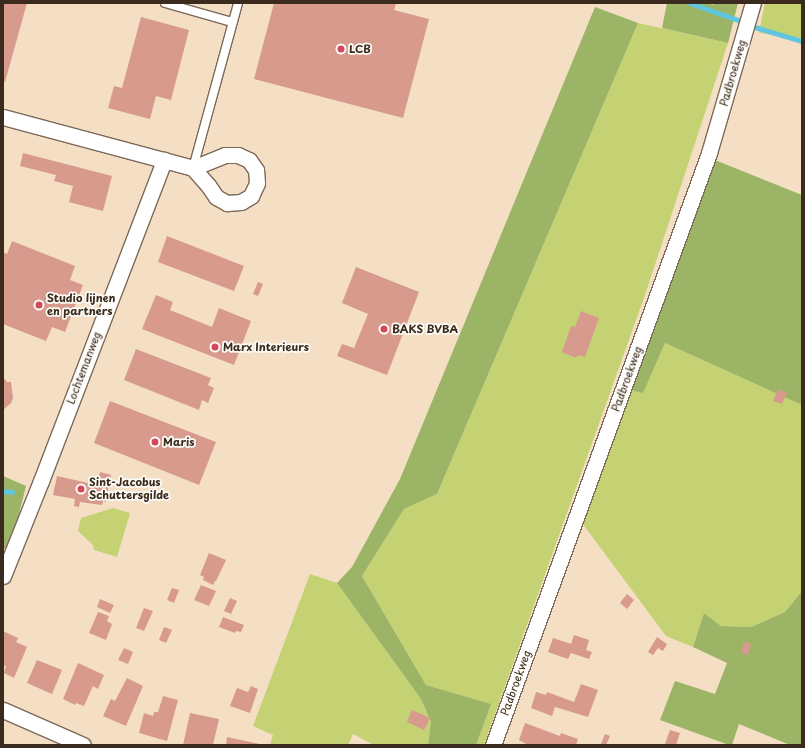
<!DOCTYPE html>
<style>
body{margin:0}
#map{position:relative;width:805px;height:748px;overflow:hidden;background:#f4dfc4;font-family:"Playpen Sans",sans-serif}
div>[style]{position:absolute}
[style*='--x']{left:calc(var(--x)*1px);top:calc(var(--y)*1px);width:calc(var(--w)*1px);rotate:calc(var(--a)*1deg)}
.green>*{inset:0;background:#c4d274}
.forest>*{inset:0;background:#9bb466}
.stream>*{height:4.5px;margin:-2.25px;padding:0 2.25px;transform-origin:2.25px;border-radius:2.25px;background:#5fc6dd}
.building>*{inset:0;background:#d79a8d}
.roads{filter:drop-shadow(1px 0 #7c6958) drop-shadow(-1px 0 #7c6958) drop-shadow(0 1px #7c6958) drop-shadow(0 -1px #7c6958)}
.lane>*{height:8px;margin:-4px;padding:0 4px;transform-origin:4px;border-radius:4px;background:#fff}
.street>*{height:15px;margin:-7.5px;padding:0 7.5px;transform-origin:7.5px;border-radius:7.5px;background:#fff}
.dots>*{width:11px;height:11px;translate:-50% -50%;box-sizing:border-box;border:2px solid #fdfcf7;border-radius:50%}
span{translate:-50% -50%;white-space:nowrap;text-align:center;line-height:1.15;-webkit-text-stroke:3.5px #fdfcf7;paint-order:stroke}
.poi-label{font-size:11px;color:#3b2a1e;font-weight:700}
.left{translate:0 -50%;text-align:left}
.street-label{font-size:11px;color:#3b2a1e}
.frame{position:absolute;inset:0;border:4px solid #3b2a1e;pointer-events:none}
</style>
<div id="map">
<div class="green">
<div style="clip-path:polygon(765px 3px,802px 3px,802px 38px,759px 33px)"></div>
<div style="clip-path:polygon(638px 23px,728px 43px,645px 295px,484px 745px,476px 745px,490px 704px,426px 685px,362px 576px,404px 509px,437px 494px)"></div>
<div style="clip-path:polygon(665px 343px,802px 405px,802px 591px,785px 612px,751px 627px,721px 626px,704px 613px,693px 647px,666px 636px,582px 523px,631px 390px,643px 392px)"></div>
<div style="clip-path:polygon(113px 508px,130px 513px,117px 557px,94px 550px,93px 545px,78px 531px,81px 518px)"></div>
<div style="clip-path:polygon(310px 574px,337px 583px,421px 699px,431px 722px,428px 745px,374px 745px,353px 734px,348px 745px,270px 745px,273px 735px,253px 726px)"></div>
</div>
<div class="forest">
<div style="clip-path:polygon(667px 3px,708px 3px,713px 5px,714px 3px,738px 3px,728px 43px,662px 28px)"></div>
<div style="clip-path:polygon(595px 7px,638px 23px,437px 494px,404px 509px,362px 576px,426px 685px,491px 704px,476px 745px,428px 745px,431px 722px,421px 699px,337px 583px,352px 567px,400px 479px)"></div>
<div style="clip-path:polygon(715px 160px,802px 195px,802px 405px,665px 343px,643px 393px,631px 390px)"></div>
<div style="clip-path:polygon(3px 476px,26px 486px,17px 522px,6px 549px,3px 548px)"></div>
<div style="clip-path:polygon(802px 591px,802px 745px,790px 745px,739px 724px,732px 745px,729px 745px,660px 720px,675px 681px,715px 694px,727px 663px,693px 647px,704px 613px,721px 626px,751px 627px,785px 612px)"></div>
</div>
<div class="stream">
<div style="--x:690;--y:3;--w:51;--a:19.5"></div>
<div style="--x:755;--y:27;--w:49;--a:16.6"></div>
<div style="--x:3;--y:491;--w:9;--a:6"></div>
</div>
<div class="building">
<div style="clip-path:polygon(3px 3px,27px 3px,5px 82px,3px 81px)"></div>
<div style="clip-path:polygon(274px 3px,396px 3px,394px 10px,429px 19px,403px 118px,254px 79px)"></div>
<div style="clip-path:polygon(141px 17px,189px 30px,171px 100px,156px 96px,150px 119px,108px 108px,114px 86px,122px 88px)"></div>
<div style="clip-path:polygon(23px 153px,112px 176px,103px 211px,69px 202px,73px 186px,54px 181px,56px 175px,20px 166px)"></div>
<div style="clip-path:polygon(167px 236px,244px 266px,234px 291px,158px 262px)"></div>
<div style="clip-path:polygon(12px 241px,75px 266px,70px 280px,83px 285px,65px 332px,52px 327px,46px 341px,3px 324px,3px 252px,7px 254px)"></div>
<div style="clip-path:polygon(356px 267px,419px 292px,387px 375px,337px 356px,342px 344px,354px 348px,368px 314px,342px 303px)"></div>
<div style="clip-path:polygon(258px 282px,263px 284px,258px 296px,253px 294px)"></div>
<div style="clip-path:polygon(156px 295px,173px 302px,170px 310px,212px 327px,219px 308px,251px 321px,234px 365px,142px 329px)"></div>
<div style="clip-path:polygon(581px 311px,599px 318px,585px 357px,578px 355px,576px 358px,562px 352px,571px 326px,575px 327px)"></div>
<div style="clip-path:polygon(136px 349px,211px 378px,208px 385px,214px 388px,208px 403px,202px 400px,199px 410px,124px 380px)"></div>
<div style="clip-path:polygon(3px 377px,7px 382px,11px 382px,13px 398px,11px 403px,3px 410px)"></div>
<div style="clip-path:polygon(778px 389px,787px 393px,782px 404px,773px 401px)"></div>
<div style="clip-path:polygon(110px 401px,216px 442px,199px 485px,94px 443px)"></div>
<div style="clip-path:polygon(100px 472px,111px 475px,107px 494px,105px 494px,104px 497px,107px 497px,106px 502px,103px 501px,102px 505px,80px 502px,79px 507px,74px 506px,75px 499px,53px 495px,57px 476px,97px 485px)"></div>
<div style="clip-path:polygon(209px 553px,226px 560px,216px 581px,215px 581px,213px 585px,203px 580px,204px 577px,200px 575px)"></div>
<div style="clip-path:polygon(201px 585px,216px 591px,209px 606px,194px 600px)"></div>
<div style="clip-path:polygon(172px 588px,179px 590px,174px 603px,167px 600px)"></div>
<div style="clip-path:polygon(627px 594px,634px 600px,627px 609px,620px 603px)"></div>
<div style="clip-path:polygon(230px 598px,237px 601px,231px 614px,224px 611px)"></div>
<div style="clip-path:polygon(100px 599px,114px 605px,110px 613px,97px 607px)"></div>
<div style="clip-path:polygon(144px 608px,153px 611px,144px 631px,136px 628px)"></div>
<div style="clip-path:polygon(98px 612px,109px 616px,107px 621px,112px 624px,106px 640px,89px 633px)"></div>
<div style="clip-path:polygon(223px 617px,244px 625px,241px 632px,236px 631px,235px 633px,219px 627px)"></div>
<div style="clip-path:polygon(164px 627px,172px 630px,166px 643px,159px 640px)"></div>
<div style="clip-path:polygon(3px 631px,18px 638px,16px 642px,27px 647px,14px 678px,4px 673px,6px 666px,3px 665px)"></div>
<div style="clip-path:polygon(574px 635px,589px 640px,586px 650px,592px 652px,589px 659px,571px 653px,568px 659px,548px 652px,553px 638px,571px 644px)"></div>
<div style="clip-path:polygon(657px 637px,667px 644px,663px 651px,658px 648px,653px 655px,648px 652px)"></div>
<div style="clip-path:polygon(744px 642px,751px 644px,748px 655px,741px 653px)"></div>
<div style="clip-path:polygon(124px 648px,133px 652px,128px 664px,118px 660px)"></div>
<div style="clip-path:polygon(37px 660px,62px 670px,52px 694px,27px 683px)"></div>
<div style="clip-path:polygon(78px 663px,104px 675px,98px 689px,93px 686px,84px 706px,76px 703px,75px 705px,63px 699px)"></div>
<div style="clip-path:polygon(127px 678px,143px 686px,126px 726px,103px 716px,111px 699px,115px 701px)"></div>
<div style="clip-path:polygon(581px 684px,598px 690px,588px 717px,555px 707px,552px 716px,531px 708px,536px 692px,546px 695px,547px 692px,574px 702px)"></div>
<div style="clip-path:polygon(251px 686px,258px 689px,250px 713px,230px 706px,237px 688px,248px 692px)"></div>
<div style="clip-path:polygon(163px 696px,178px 700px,167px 741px,139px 733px,144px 713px,153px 716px,154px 712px,158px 712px)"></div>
<div style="clip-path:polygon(412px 710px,430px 718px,424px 730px,407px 722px)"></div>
<div style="clip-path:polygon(190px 713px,219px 719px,213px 745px,183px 745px)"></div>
<div style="clip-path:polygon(525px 723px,560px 736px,561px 733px,578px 739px,576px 745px,528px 745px,519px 740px)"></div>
<div style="clip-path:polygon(670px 730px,680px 733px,676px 745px,665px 744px)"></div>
<div style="clip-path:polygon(605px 734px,610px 736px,606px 745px,604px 745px,601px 744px)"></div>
<div style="clip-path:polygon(227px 737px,260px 744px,260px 745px,226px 745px)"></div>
</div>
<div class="roads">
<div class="lane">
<div style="--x:165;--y:3;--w:70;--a:15.8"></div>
<div style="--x:193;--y:168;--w:171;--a:-74.7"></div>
</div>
<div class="street">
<div style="--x:3;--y:117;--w:197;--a:15"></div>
<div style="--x:193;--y:168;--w:23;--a:49"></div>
<div style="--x:208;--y:185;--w:14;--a:56"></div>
<div style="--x:216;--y:197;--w:13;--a:29"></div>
<div style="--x:227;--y:203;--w:14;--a:-4"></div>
<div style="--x:241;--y:202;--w:12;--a:-31"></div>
<div style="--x:251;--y:196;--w:14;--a:-65"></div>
<div style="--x:257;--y:183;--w:13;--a:-94"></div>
<div style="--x:256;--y:170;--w:12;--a:-125"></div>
<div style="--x:249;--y:160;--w:12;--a:-156"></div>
<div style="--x:238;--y:155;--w:13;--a:180"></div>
<div style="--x:225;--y:155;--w:35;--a:158"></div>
<div style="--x:3;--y:576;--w:102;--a:-68.2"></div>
<div style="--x:41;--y:481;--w:344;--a:-69"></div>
<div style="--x:3;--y:710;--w:87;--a:23.6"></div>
<div style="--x:493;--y:745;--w:630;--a:-69.95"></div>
<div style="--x:709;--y:153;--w:156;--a:-73.7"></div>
</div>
</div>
<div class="dots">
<div style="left:341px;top:49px;background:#d1495b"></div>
<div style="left:39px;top:305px;background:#d1495b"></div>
<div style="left:384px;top:329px;background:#d1495b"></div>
<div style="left:215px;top:347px;background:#d1495b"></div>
<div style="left:155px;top:442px;background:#d1495b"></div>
<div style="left:81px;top:489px;background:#d1495b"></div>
</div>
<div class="poi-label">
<span class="left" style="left:349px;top:49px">LCB</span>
<span class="left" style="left:47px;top:305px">Studio lijnen<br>en partners</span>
<span class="left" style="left:392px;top:329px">BAKS BVBA</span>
<span class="left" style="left:223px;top:347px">Marx Interieurs</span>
<span class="left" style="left:163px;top:442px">Maris</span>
<span class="left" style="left:89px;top:489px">Sint-Jacobus<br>Schuttersgilde</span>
</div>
<div class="street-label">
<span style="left:733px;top:73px;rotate:-74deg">Padbroekweg</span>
<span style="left:84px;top:368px;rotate:-69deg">Lochtemanweg</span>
<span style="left:627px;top:379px;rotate:-70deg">Padbroekweg</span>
<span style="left:516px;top:683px;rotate:-70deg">Padbroekweg</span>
</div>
<div class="frame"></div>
</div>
